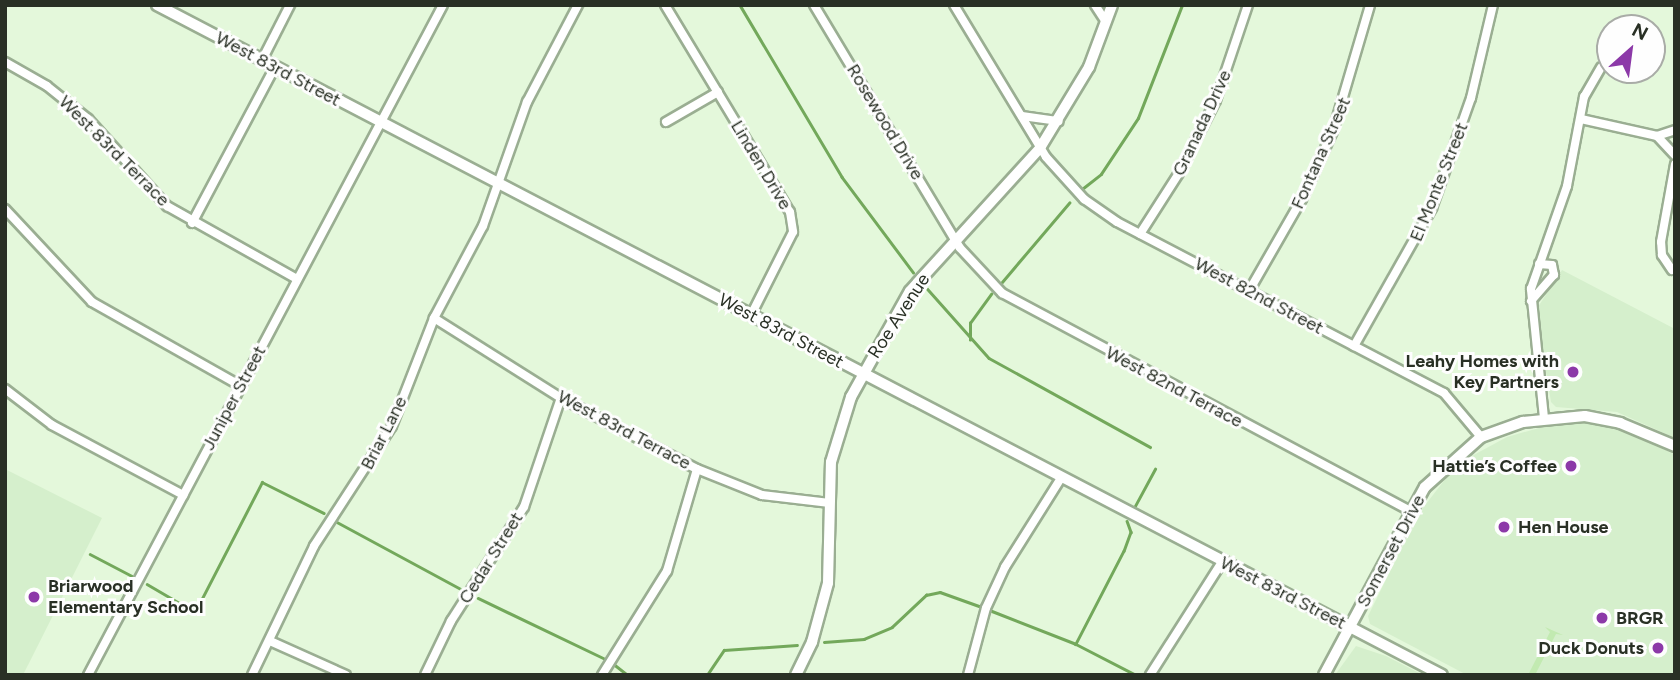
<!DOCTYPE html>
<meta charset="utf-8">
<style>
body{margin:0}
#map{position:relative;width:1680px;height:680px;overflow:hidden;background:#e4f8db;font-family:Figtree,sans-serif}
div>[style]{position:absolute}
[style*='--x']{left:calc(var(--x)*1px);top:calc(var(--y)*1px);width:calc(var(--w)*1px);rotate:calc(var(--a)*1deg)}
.built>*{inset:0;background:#d5efcc}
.green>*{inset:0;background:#c2eab1}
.stream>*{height:2.5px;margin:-1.25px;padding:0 1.25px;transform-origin:1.25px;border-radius:1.25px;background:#73a85b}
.roads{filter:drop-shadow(2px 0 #9aae92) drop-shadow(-2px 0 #9aae92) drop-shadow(0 2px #9aae92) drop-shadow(0 -2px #9aae92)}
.minor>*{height:8px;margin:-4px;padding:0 4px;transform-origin:4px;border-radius:4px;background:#fff}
.tertiary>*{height:10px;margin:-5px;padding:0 5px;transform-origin:5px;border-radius:5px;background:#fff}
.secondary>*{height:10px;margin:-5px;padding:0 5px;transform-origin:5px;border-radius:5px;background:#fff}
.dots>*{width:19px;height:19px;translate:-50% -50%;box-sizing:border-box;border:4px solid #fefefe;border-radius:50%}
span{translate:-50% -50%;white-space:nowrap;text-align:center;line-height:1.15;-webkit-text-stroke:6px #fefefe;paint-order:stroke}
.street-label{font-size:18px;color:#293025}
.poi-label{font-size:18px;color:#293025;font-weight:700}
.right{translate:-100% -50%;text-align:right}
.left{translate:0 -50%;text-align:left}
.frame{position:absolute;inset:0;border:7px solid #293025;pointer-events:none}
.north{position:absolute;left:1596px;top:14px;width:70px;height:70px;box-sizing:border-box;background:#fefefe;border:2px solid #a9aca7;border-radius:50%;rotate:28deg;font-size:19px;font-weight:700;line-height:28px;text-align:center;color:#293025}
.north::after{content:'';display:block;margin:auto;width:24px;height:32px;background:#8c39a8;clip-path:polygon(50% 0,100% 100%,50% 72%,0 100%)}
</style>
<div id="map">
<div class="built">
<div style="clip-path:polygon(1562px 270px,1675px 329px,1675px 438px,1617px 412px,1556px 407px,1551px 402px,1536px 310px)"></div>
<div style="clip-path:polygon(1567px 420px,1630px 431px,1675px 455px,1675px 675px,1467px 675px,1370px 624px,1368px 616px,1419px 513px,1457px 464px,1507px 437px)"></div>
<div style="clip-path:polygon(5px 469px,102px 518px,23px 675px,5px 675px)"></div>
<div style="clip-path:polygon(1356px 646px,1386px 656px,1423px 675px,1335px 675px)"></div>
</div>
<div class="green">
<div style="clip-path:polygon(1545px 627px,1563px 635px,1556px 634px,1535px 675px,1528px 675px,1550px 632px)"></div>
</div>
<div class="stream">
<div style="--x:740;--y:5;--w:200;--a:59.3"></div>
<div style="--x:842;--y:177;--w:119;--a:53.2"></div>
<div style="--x:1082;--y:189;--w:24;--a:-38"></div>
<div style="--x:1101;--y:174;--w:67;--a:-56.5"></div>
<div style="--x:1138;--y:118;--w:121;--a:-68.7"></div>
<div style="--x:1002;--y:282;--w:104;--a:-49.7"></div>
<div style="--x:925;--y:286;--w:96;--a:48.4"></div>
<div style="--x:989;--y:358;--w:184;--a:28.9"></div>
<div style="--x:970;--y:340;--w:17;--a:-90"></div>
<div style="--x:970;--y:323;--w:36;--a:-54"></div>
<div style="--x:1135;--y:506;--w:42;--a:-61.6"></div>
<div style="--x:1127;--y:521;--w:12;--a:70"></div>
<div style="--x:1131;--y:532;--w:20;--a:110"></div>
<div style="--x:1124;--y:551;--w:105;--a:117.3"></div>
<div style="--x:1076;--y:644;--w:68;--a:27.3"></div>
<div style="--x:337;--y:522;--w:143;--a:28.4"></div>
<div style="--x:90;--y:554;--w:47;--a:27.6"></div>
<div style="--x:147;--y:584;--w:56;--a:30.3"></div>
<div style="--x:195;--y:612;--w:146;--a:-62.7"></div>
<div style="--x:262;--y:482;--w:69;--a:26.6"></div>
<div style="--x:478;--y:598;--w:139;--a:25.6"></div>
<div style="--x:992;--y:611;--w:90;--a:21.4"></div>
<div style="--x:824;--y:642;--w:40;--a:-4.3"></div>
<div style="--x:864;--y:639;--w:30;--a:-23"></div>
<div style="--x:892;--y:627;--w:47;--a:-43.3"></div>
<div style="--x:926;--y:595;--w:14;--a:-12"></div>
<div style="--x:940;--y:592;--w:41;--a:19.7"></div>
<div style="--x:615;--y:665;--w:16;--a:38"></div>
<div style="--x:707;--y:675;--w:30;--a:-56"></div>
<div style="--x:724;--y:650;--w:73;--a:-3.9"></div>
</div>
<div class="roads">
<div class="minor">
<div style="--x:665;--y:5;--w:242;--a:58.9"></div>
<div style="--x:790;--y:212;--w:20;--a:81"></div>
<div style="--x:793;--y:232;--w:93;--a:116.8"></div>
<div style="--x:814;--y:5;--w:283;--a:59"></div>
<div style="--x:960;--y:248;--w:62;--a:47"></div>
<div style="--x:1002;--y:293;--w:463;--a:28.1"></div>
<div style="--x:954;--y:5;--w:178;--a:58.8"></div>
<div style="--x:1046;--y:157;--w:57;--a:47.9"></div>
<div style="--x:1084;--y:199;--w:40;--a:34.9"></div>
<div style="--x:1117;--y:222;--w:369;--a:27.6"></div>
<div style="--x:1444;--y:393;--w:57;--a:49.9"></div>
<div style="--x:1095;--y:5;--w:20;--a:57"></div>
<div style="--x:262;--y:60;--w:62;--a:-63"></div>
<div style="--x:5;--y:62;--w:48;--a:29.7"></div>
<div style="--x:47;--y:86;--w:53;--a:38.8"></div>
<div style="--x:88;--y:119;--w:118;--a:47.8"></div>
<div style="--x:167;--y:206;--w:149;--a:29.3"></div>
<div style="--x:1022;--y:116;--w:37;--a:8"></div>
<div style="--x:1581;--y:119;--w:78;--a:12.6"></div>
<div style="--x:1657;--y:136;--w:26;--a:47"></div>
<div style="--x:666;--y:122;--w:60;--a:-30"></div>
<div style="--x:1657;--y:136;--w:19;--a:-18"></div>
<div style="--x:5;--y:209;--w:127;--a:46.9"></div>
<div style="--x:92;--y:302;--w:171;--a:29.4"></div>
<div style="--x:192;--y:223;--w:177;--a:-62"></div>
<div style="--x:1140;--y:234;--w:72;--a:-57.4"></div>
<div style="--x:1179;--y:173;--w:82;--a:-63.1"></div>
<div style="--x:1216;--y:100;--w:100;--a:-71.4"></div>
<div style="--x:1672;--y:270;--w:18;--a:-124"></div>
<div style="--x:1662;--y:255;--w:13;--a:-94"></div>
<div style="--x:1661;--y:242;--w:79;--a:-79.8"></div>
<div style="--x:1249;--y:291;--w:106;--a:-60.1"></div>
<div style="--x:1302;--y:199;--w:75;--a:-65.5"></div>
<div style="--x:1333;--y:131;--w:131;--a:-73.6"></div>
<div style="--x:1531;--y:301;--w:35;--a:-49"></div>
<div style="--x:1554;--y:275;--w:10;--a:-101"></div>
<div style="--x:1552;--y:265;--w:13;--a:-176"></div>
<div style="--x:434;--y:318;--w:150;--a:32.2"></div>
<div style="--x:561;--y:398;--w:153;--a:27.6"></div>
<div style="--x:697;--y:469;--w:70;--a:21.8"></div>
<div style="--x:762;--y:495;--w:68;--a:6.7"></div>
<div style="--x:1354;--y:346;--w:159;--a:-60.5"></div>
<div style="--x:1432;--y:208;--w:117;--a:-70.5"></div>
<div style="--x:1471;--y:98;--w:96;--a:-76.7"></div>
<div style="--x:5;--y:389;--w:59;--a:37.5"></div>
<div style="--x:52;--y:425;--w:149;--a:28.1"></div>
<div style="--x:1544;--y:418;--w:130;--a:-95.8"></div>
<div style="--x:1531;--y:289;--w:109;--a:-70.7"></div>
<div style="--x:1567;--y:186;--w:91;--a:-79.2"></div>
<div style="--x:1584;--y:97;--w:34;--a:-60"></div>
<div style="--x:270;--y:641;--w:83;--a:24.1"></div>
<div style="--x:88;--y:675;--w:758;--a:-62.08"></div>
<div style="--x:252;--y:675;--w:143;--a:-64.3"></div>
<div style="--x:314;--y:546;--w:143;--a:-57"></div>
<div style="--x:392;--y:426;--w:116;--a:-68.7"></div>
<div style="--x:434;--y:318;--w:104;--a:-62"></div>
<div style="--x:483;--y:226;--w:132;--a:-70.5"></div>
<div style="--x:527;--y:102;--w:110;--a:-62.3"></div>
<div style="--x:425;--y:675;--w:60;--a:-64.3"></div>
<div style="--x:451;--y:621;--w:135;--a:-57.4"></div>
<div style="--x:524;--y:507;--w:115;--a:-71.3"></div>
<div style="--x:602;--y:675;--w:123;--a:-58"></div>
<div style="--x:667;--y:571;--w:106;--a:-73.6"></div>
<div style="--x:968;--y:675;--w:69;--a:-75"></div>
<div style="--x:986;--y:608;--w:45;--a:-65.1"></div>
<div style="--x:1005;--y:567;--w:105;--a:-57.8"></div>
<div style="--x:1150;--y:675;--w:134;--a:-57.5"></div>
</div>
<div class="tertiary">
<div style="--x:157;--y:5;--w:1449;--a:27.54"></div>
<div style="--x:1324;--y:675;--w:213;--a:-61.8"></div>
<div style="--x:1425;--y:487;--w:75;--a:-41.8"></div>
<div style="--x:1481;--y:437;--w:45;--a:-19.7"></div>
<div style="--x:1523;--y:422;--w:62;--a:-5.5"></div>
<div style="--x:1585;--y:416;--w:36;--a:11"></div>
<div style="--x:1620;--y:423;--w:60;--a:22.7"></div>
</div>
<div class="secondary">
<div style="--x:796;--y:675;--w:37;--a:-64"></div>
<div style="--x:812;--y:642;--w:61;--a:-74.8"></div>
<div style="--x:828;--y:583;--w:121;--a:-88.6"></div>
<div style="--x:831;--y:462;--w:68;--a:-72.9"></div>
<div style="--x:851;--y:397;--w:121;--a:-60.9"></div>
<div style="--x:910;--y:291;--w:193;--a:-47.7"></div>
<div style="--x:1040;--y:148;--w:95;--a:-58.8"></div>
<div style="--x:1089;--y:67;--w:66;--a:-69.6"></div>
</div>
</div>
<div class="dots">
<div style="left:1573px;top:372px;background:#8c39a8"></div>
<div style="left:1571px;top:466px;background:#8c39a8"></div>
<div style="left:1504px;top:527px;background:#8c39a8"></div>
<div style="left:34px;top:597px;background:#8c39a8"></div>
<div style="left:1602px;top:618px;background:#8c39a8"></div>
<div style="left:1658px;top:648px;background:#8c39a8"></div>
</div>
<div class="street-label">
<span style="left:278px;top:69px;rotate:28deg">West 83rd Street</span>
<span style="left:885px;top:122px;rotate:59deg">Rosewood Drive</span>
<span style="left:1202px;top:123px;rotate:-65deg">Granada Drive</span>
<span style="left:114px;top:151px;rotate:45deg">West 83rd Terrace</span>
<span style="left:1321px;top:153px;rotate:-66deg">Fontana Street</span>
<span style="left:761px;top:165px;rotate:59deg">Linden Drive</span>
<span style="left:1439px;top:182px;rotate:-68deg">El Monte Street</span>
<span style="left:1259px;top:296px;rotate:28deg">West 82nd Street</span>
<span style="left:899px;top:316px;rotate:-57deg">Roe Avenue</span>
<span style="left:781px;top:331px;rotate:28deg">West 83rd Street</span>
<span style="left:1174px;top:387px;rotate:28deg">West 82nd Terrace</span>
<span style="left:234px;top:398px;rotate:-62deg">Juniper Street</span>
<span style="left:624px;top:430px;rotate:28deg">West 83rd Terrace</span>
<span style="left:384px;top:433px;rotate:-63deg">Briar Lane</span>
<span style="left:1391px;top:551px;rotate:-62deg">Somerset Drive</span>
<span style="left:491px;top:558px;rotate:-58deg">Cedar Street</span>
<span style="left:1283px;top:593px;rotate:27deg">West 83rd Street</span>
</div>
<div class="poi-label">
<span class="right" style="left:1559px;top:372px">Leahy Homes with<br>Key Partners</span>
<span class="right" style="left:1557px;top:466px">Hattie’s Coffee</span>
<span class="left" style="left:1518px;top:527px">Hen House</span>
<span class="left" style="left:48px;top:597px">Briarwood<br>Elementary School</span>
<span class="left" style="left:1616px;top:618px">BRGR</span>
<span class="right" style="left:1644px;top:648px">Duck Donuts</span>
</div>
<div class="frame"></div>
<div class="north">N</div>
</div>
